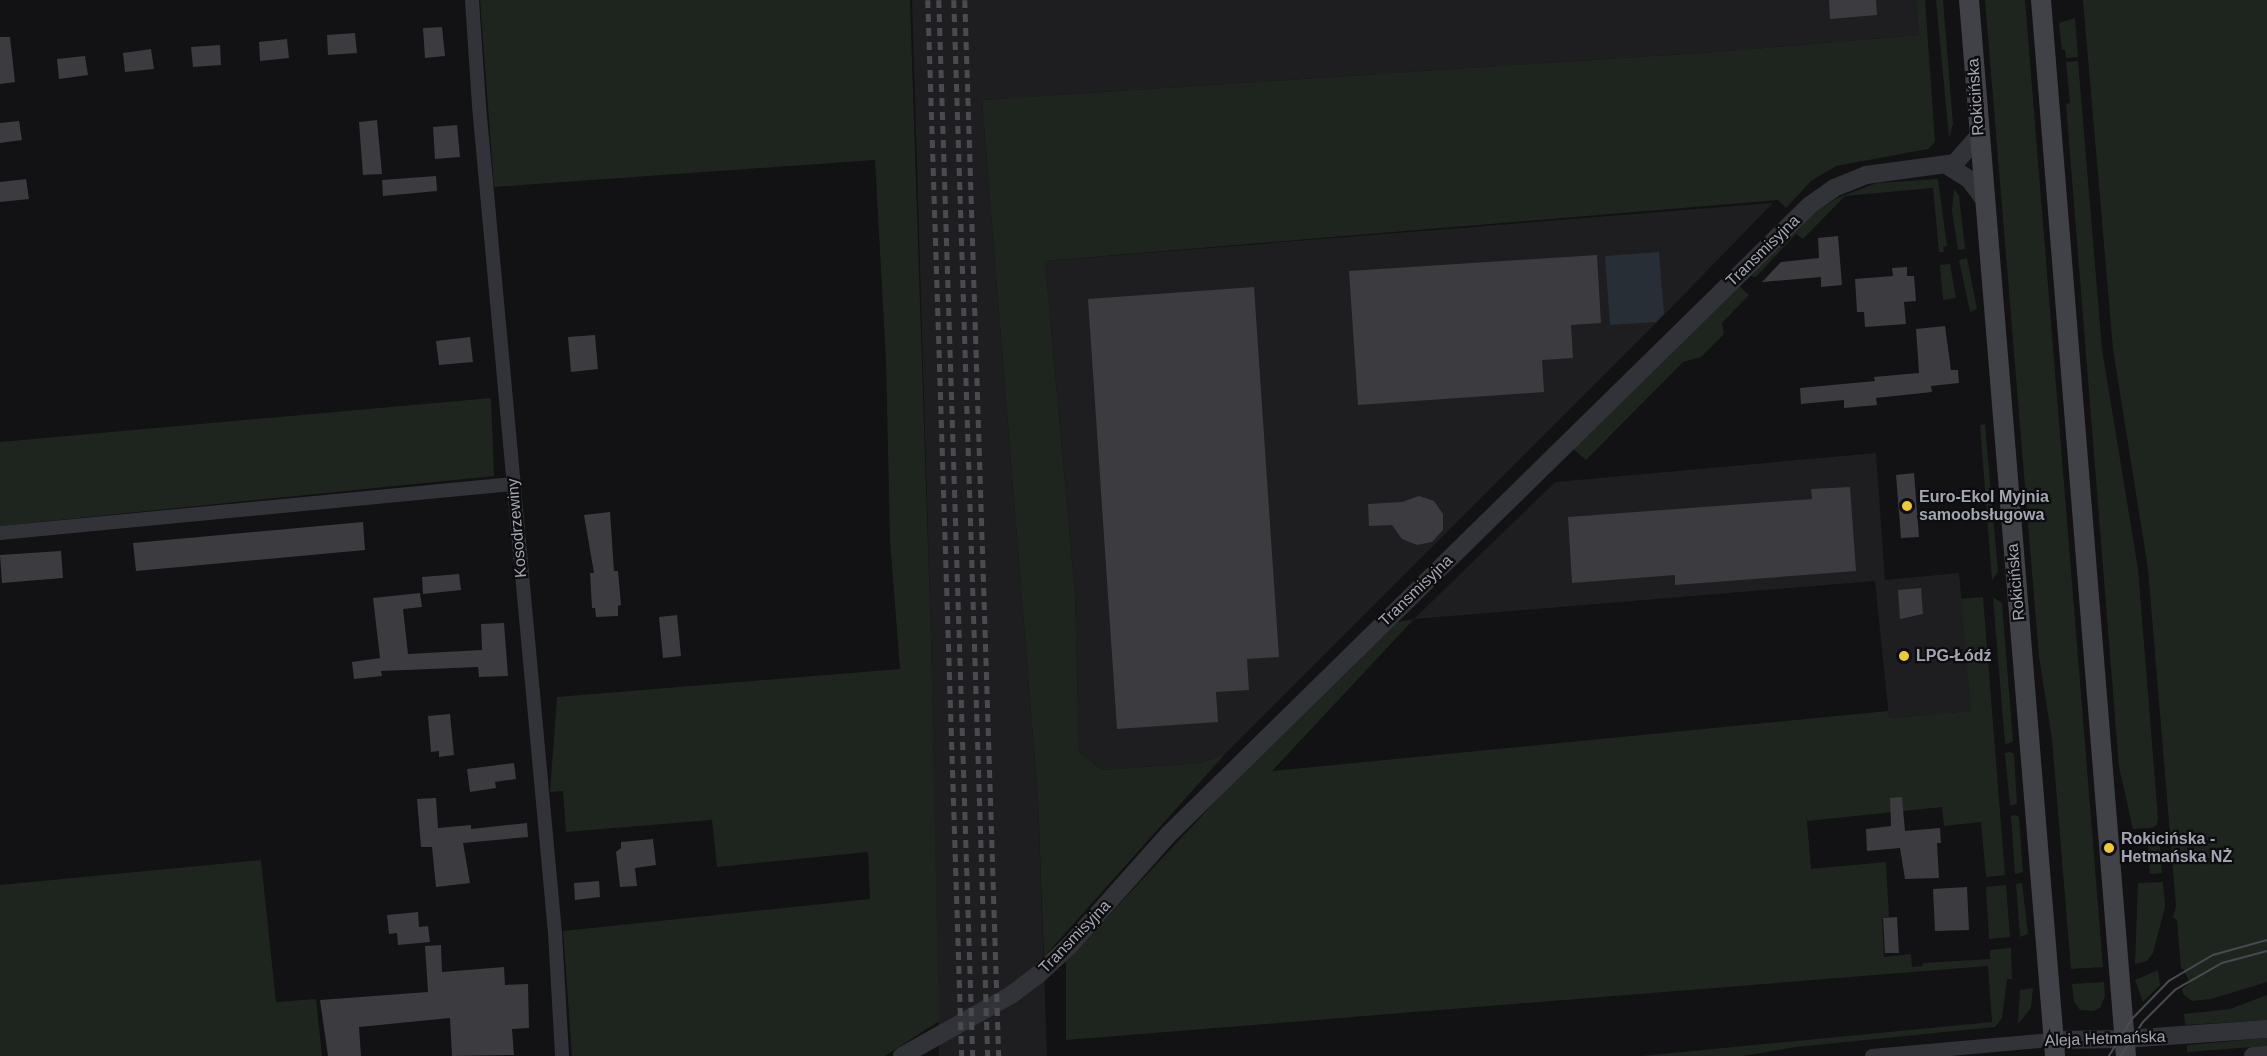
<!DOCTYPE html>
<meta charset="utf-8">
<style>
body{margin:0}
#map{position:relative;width:2267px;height:1056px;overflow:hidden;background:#121113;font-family:Arial,sans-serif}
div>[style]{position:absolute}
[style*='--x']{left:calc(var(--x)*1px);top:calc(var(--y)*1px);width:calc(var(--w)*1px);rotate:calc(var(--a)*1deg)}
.built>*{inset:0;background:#1e1d20}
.green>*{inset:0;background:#1e251f}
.water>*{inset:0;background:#282e36}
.building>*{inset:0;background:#3c3b40}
.minor>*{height:14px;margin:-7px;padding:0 7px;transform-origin:7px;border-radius:7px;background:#323338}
.tertiary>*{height:18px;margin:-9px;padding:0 9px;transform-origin:9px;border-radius:9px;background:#323338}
.secondary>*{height:20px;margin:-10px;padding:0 10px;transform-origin:10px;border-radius:10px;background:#414148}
.tram>*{height:1.5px;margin:-0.75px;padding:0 0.75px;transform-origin:0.75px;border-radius:0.75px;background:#4a4a51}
.rail>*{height:4.5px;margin-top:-2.25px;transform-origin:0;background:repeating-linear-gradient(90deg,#4a4a51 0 8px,transparent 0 14px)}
.dots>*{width:16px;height:16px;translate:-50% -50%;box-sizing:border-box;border:3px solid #0d0c0e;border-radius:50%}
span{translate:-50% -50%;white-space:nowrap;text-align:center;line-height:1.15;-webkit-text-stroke:4.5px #0d0c0e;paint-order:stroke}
.street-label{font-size:16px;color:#a3a6b3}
.poi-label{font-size:16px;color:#a3a6b3;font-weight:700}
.left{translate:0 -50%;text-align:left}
</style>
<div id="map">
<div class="built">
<div style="clip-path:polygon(912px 0,1916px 0,1919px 35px,1730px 51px,982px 100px,1038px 799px,1047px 1056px,939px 1056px,931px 636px)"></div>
<div style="clip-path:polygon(1773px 203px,1665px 314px,1225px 754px,1201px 763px,1102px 770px,1079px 752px,1075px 594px,1045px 261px)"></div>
<div style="clip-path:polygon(1876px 453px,1885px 580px,1959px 573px,1972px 711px,1889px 718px,1875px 581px,1414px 619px,1555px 482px)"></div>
</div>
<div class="green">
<div style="clip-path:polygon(480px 0,910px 0,931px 636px,939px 1021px,885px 1056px,572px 1056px,563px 931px,870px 899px,868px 852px,717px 867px,712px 820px,566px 832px,563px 791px,550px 792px,557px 697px,900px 669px,890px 540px,886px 360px,875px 160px,494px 187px)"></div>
<div style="clip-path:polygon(1916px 0,1925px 0,1935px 142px,1928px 149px,1836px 166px,1811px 181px,1786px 208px,1778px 200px,1045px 261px,1075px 594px,1079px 752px,1102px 770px,1201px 763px,1225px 754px,1044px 957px,1038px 799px,982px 100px,1730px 51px,1919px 35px)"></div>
<div style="clip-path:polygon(1936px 0,1943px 0,1953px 124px,1949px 138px)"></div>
<div style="clip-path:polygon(1985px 0,2025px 0,2103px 967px,2071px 969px,2052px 739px,2039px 657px)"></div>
<div style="clip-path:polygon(2083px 0,2267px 0,2267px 982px,2211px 999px,2192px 1001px,2183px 994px,2182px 989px,2190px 983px,2183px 969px,2181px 969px,2177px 920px,2173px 917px,2176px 906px,2148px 569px,2113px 349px)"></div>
<div style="clip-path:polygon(2075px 18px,2078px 57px,2066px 58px,2065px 50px,2062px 50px,2059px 23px)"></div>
<div style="clip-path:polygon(2078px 61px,2102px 349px,2138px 569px,2158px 818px,2157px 825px,2151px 828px,2133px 829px,2119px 767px,2066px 104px,2070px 103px,2066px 62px)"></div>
<div style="clip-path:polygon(1938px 179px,1947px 246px,1943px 247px,1944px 252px,1939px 252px,1933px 188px,1845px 196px,1803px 239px,1796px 234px,1756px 277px,1750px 276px,1813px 213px,1837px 198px,1877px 183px)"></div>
<div style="clip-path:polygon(1954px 188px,1959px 196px,1965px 249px,1958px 250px,1952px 211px)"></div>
<div style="clip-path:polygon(1967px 258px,1977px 309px,1970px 312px,1959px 260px)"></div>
<div style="clip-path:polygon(1950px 264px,1956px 298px,1943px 300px,1940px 265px)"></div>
<div style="clip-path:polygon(1739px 286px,1749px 295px,1722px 323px,1724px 334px,1701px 357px,1683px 362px,1586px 460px,1573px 449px)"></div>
<div style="clip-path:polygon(491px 398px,494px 476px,0 526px,0 442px)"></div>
<div style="clip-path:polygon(1985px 424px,1998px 572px,1992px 580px,1980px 425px)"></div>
<div style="clip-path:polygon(1983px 597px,2005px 875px,1986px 877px,1981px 822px,1944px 826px,1942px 807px,1807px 821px,1811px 869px,1886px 862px,1889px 917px,1882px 918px,1884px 957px,1911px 954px,1912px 967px,1923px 966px,1923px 963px,1990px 959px,1990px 950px,2011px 948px,2012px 979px,2007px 979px,2002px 1018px,1995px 1027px,1796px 1047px,1743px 1056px,1641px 1056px,1992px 1022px,1988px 966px,1066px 1040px,1066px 961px,1241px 774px,1398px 622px,1414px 619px,1272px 771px,1888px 711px,1889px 718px,1971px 711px,1961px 599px)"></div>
<div style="clip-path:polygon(1993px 597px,2002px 603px,2013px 741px,2010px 743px,2005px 744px)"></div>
<div style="clip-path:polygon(2010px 752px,2014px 754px,2017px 804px,2010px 806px,2005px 753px)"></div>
<div style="clip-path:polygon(2016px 815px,2019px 817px,2023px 872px,2015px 874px,2011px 816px)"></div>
<div style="clip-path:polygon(2159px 835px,2162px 873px,2150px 874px,2147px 837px)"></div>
<div style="clip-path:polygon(261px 860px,276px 1002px,316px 999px,322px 1056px,0 1056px,0 885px)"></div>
<div style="clip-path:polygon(2163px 882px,2165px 907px,2153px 953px,2147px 961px,2135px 964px,2138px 883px)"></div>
<div style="clip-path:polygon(2022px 883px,2028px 934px,2020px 937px,2016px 884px)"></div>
<div style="clip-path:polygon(2006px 885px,2010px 937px,1989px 939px,1986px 887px)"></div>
<div style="clip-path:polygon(2158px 970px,2160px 985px,2143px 1002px,2135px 980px)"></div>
<div style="clip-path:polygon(2104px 982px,2105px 996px,2100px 1008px,2093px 1011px,2080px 1010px,2074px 1002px,2072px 984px)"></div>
<div style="clip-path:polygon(2033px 988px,2031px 1008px,2018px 1024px,2020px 990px)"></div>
<div style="clip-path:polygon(2267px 995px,2267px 1020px,2185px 1025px,2184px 1014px,2230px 1009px)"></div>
<div style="clip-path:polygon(2267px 1038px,2267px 1046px,2187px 1052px,2187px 1045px)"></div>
</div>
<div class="water">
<div style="clip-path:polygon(1659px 252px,1664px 314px,1656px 322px,1610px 325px,1605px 256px)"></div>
</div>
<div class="building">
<div style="clip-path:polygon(1829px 0,1876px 0,1877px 15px,1830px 19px)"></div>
<div style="clip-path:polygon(442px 27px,445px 56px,425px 58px,423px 28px)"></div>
<div style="clip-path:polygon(355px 33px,357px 53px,328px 55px,327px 35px)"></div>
<div style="clip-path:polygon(0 37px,10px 37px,15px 82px,0 84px)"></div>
<div style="clip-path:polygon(287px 39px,289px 58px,260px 61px,259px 42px)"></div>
<div style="clip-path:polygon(220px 45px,221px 65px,193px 67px,191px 47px)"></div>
<div style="clip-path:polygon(151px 49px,154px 69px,125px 72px,123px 53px)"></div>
<div style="clip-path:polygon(85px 56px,88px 75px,59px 79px,57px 59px)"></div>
<div style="clip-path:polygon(377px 120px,382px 174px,363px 175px,359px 122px)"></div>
<div style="clip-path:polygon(19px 121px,22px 140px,0 143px,0 123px)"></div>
<div style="clip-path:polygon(457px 125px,460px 157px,435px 159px,433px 127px)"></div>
<div style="clip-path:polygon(436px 176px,437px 191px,383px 196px,382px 180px)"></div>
<div style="clip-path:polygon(26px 179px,29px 199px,0 202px,0 182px)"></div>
<div style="clip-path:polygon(1838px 236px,1842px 285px,1821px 287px,1821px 277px,1762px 282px,1781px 262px,1819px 258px,1818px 238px)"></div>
<div style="clip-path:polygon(1597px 255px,1601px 323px,1571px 325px,1573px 358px,1542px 360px,1544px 392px,1358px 405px,1349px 271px)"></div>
<div style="clip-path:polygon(1907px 267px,1907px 276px,1914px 276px,1916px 301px,1904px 302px,1906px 324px,1865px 327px,1864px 312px,1857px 312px,1855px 279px,1893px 276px,1892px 268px)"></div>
<div style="clip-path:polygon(1254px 287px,1279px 657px,1247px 659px,1249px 690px,1216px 692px,1218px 722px,1117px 729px,1088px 299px)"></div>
<div style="clip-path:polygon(1945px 326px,1951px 370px,1958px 370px,1959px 383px,1931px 386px,1932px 392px,1876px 398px,1877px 405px,1844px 408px,1844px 400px,1801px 404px,1800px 388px,1875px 381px,1874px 377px,1919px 373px,1916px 329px)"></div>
<div style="clip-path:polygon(595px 335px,598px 369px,571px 372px,568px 337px)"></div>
<div style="clip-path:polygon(470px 337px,473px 362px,439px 365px,436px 341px)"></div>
<div style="clip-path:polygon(1914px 473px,1919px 537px,1901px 538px,1896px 475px)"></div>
<div style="clip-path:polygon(1850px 487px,1856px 571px,1675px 585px,1675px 575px,1572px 583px,1568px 517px,1812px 499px,1811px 489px)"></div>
<div style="clip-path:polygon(1419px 496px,1434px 501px,1443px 514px,1443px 530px,1432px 542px,1417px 545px,1402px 539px,1392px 525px,1369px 526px,1368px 504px,1402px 502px)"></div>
<div style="clip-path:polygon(610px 512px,614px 571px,618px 571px,621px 605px,618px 606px,618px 616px,596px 617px,595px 608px,592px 608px,590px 573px,594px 573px,584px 515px)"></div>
<div style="clip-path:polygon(363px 522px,365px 550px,136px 571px,133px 543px)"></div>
<div style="clip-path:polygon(61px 551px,63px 578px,2px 583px,0 555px)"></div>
<div style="clip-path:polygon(459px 574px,461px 590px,423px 594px,422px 577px)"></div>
<div style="clip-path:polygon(1921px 588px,1923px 614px,1900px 619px,1898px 590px)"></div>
<div style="clip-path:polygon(420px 593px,422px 607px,403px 609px,408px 654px,482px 650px,481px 624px,504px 623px,508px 676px,479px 677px,478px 667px,381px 671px,382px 676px,354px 679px,352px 662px,380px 658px,373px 598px)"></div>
<div style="clip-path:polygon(677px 615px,681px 656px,663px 658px,659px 617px)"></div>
<div style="clip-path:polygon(450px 714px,454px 755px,439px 757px,439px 751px,431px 752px,428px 716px)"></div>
<div style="clip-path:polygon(514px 763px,516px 779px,495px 782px,496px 788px,470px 792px,467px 769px)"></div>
<div style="clip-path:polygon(1902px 797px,1905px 831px,1940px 828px,1941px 843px,1937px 843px,1939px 878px,1905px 879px,1900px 848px,1867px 851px,1866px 829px,1891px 826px,1890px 798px)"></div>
<div style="clip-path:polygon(436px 798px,438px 828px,471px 825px,471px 829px,527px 823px,528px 837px,463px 843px,470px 883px,436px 887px,432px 847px,421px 847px,417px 799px)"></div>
<div style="clip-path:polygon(653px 839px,656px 865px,635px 868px,637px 886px,620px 887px,616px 852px,621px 848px,621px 842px)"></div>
<div style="clip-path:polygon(599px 881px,600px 897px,575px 900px,574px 883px)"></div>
<div style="clip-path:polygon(1967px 887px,1969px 930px,1935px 931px,1933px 889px)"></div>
<div style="clip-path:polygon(418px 912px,419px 927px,428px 926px,430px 942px,398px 945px,397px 933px,389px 934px,387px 915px)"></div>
<div style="clip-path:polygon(1897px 917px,1899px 953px,1885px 953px,1883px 918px)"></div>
<div style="clip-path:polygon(441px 945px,442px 972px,504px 967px,505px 985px,528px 984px,529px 1028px,512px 1029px,514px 1055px,452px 1056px,450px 1018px,359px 1027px,361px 1056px,328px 1056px,320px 1000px,428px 992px,425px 946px)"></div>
</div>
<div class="minor">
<div style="--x:472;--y:0;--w:106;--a:86.2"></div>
<div style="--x:479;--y:106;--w:830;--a:84.75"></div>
<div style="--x:555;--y:933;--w:123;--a:86.7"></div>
<div style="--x:0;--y:533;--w:515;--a:-5.46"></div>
<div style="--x:1872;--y:1056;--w:182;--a:-5.1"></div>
</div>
<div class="tertiary">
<div style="--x:1948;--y:166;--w:25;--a:32"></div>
<div style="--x:1969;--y:179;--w:26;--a:53"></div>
<div style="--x:2053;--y:1040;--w:72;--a:-0.8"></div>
<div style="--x:2125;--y:1039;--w:142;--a:-4"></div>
<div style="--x:902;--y:1056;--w:125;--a:-29.2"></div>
<div style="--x:1011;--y:995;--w:34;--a:-37"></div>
<div style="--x:1038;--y:975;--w:44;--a:-43.2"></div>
<div style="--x:1070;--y:945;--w:149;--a:-48.3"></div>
<div style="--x:1169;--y:834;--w:898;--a:-44.46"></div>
<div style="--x:1810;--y:205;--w:29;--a:-35"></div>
<div style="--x:1834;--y:188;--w:35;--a:-22"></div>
<div style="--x:1866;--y:175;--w:90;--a:-7.7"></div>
<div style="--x:1955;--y:163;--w:37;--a:-49"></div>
<div style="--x:2253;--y:1056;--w:14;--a:-4"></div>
</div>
<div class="secondary">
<div style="--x:1969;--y:0;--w:1059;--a:85.34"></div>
<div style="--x:2041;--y:0;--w:1059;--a:85.4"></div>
</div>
<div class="tram">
<div style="--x:2109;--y:1056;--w:44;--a:-58.1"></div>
<div style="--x:2132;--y:1019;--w:53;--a:-45.8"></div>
<div style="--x:2169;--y:981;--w:51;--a:-30.6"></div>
<div style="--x:2213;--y:955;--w:56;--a:-15.5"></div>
<div style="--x:2121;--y:1056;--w:40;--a:-57.1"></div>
<div style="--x:2143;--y:1022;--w:45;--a:-45"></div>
<div style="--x:2175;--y:990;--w:54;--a:-29.9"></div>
<div style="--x:2222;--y:963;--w:47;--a:-14.9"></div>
</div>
<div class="rail">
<div style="--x:928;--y:0;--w:1057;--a:88.16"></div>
<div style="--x:939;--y:0;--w:1057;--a:88.16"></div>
<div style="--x:954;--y:0;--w:1057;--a:88.16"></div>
<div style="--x:965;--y:0;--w:1057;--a:88.16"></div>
</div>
<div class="dots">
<div style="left:1907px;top:506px;background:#eeca2e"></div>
<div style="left:1904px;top:656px;background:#eeca2e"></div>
<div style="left:2109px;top:848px;background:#eeca2e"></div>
</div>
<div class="street-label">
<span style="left:1976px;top:97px;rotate:-94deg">Rokicińska</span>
<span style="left:1763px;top:251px;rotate:-44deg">Transmisyjna</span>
<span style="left:517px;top:528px;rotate:-95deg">Kosodrzewiny</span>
<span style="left:2016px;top:582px;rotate:-95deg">Rokicińska</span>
<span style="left:1416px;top:591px;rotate:-44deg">Transmisyjna</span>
<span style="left:1075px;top:937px;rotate:-46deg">Transmisyjna</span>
<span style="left:2105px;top:1039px;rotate:-2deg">Aleja Hetmańska</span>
</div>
<div class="poi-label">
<span class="left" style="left:1919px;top:506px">Euro-Ekol Myjnia<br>samoobsługowa</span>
<span class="left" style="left:1916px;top:656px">LPG-Łódź</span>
<span class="left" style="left:2121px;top:848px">Rokicińska -<br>Hetmańska NŻ</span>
</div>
</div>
